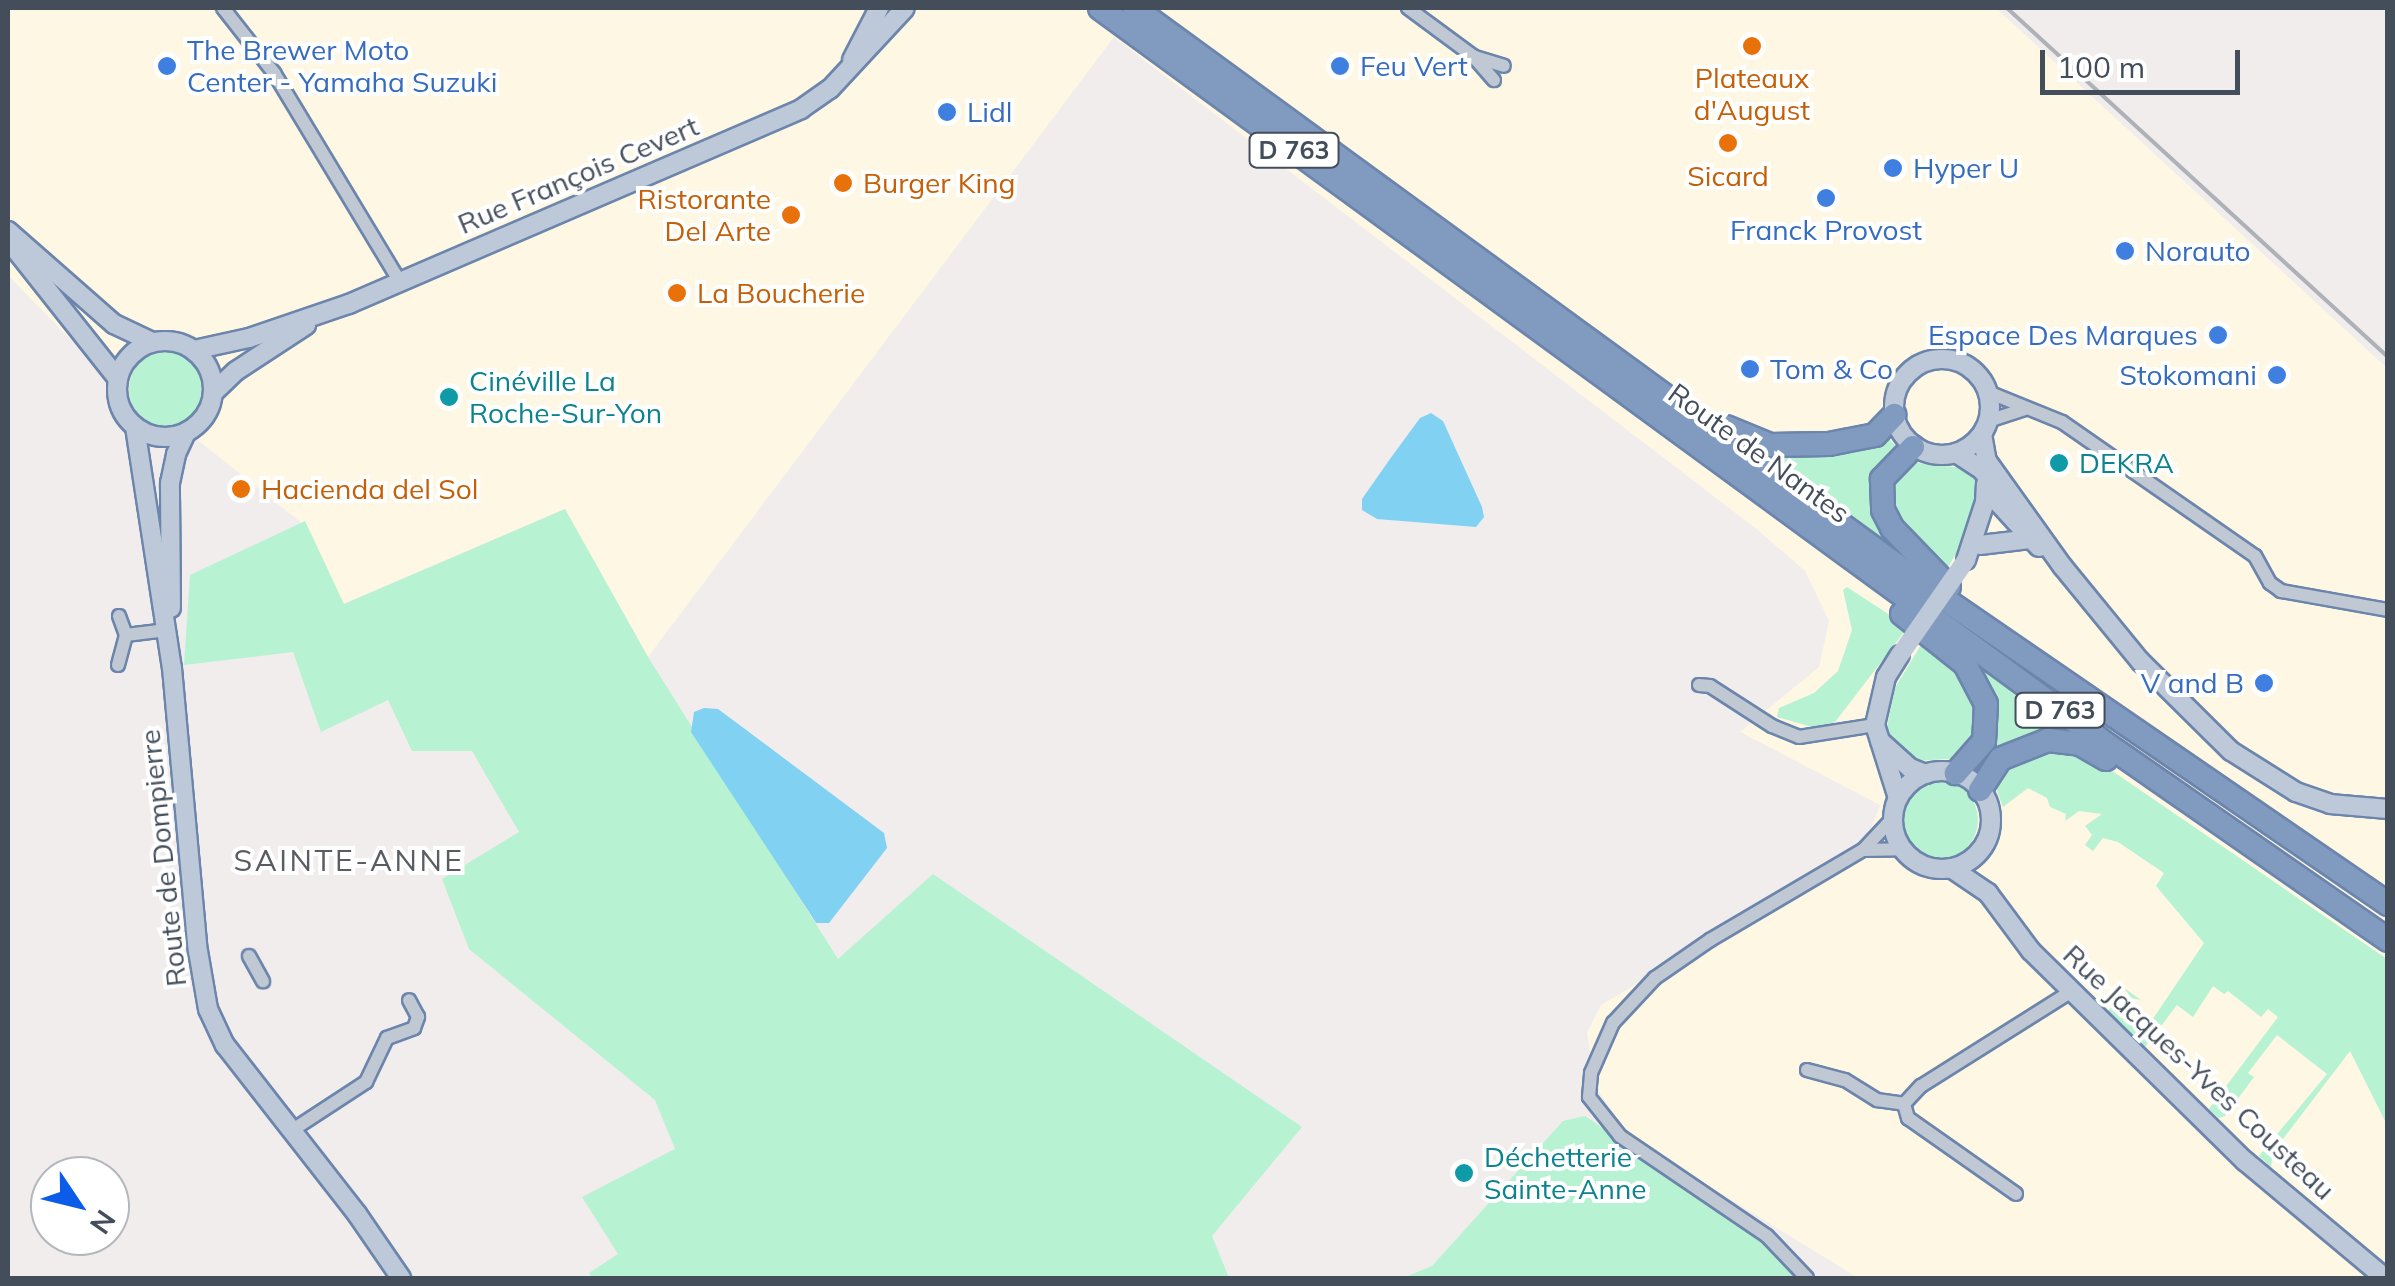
<!DOCTYPE html>
<meta charset="utf-8">
<style>
body{margin:0}
#map{position:relative;width:2395px;height:1286px;overflow:hidden;background:#f0edec;font-family:Mulish,sans-serif}
div>[style]{position:absolute}
[style*='--x']{left:calc(var(--x)*1px);top:calc(var(--y)*1px);width:calc(var(--w)*1px);rotate:calc(var(--a)*1deg)}
.commercial>*{inset:0;background:#fdf7e3}
.green>*{inset:0;background:#b7f2d2}
.round{border-radius:50%}
.water>*{inset:0;background:#80d1f2}
.roads{filter:drop-shadow(2px 0 #6c85ac) drop-shadow(-2px 0 #6c85ac) drop-shadow(0 2px #6c85ac) drop-shadow(0 -2px #6c85ac)}
.street>*{height:12px;margin:-6px;padding:0 6px;transform-origin:6px;border-radius:6px;background:#bfc8d3}
.secondary>*{height:18px;margin:-9px;padding:0 9px;transform-origin:9px;border-radius:9px;background:#bdc8d8}
.secondary>.ring{margin:-9px;padding:0;box-sizing:content-box;background:none;border:18px solid #bdc8d8;border-radius:50%}
.highway>*{height:22px;margin:-11px;padding:0 11px;transform-origin:11px;border-radius:11px;background:#809ac0}
.rail>*{height:4px;margin:-2px;padding:0 2px;transform-origin:2px;border-radius:2px;background:#aeb1b8}
.secondary-bridge>*{height:18px;margin:-9px;padding:0 9px;transform-origin:9px;border-radius:9px;background:#bdc8d8}
.dots>*{width:28px;height:28px;translate:-50% -50%;box-sizing:border-box;border:5px solid #fff;border-radius:50%}
span{translate:-50% -50%;white-space:nowrap;text-align:center;line-height:1.15;-webkit-text-stroke:8px #fff;paint-order:stroke}
.shield-label span{padding:2px 8px;background:#fff;border:2px solid;border-radius:8px;-webkit-text-stroke-width:0}
.shield-label{font-size:25px;color:#444e5b;font-weight:700}
.shop-label{font-size:28px;color:#366cbe}
.left{translate:0 -50%;text-align:left}
.right{translate:-100% -50%;text-align:right}
.food-label{font-size:28px;color:#c56008}
.street-label{font-size:28px;color:#444e5b}
.culture-label{font-size:28px;color:#0d838f}
.neighbourhood-label{font-size:30px;color:#595c62;letter-spacing:2.5px}
.frame{position:absolute;inset:0;border:10px solid #444e5b;pointer-events:none}
.north{position:absolute;left:30px;top:1156px;width:100px;height:100px;box-sizing:border-box;background:#fff;border:2px solid #b4b8bd;border-radius:50%;rotate:125deg;font-size:28px;font-weight:700;line-height:40px;text-align:center;color:#444e5b}
.north::after{content:'';display:block;margin:auto;width:35px;height:45px;background:#0c5cea;clip-path:polygon(50% 0,100% 100%,50% 72%,0 100%)}
.scale{position:absolute;left:2040px;top:50px;width:200px;height:45px;box-sizing:border-box;border:5px solid #444e5b;border-top:0;padding-left:12px;font-size:30px;line-height:35px;white-space:nowrap;color:#444e5b;-webkit-text-stroke:8px #fff;paint-order:stroke}
</style>
<div id="map">
<div class="commercial">
<div style="clip-path:polygon(8px 8px,1996px 8px,2387px 368px,2387px 1278px,1858px 1278px,1631px 1138px,1596px 1088px,1587px 1033px,1601px 1005px,1863px 850px,1880px 805px,1740px 732px,1819px 667px,1829px 621px,1805px 571px,1759px 531px,1114px 37px,648px 657px,565px 509px,343px 604px,308px 528px,68px 337px,8px 275px)"></div>
</div>
<div class="green">
<div class="round" style="left:129px;top:352px;width:74px;height:74px"></div>
<div style="clip-path:polygon(1887px 436px,1895px 446px,1877px 465px,1871px 483px,1870px 501px,1888px 535px,1884px 543px,1766px 457px,1778px 451px)"></div>
<div style="clip-path:polygon(1909px 462px,1963px 468px,1977px 481px,1979px 497px,1964px 541px,1943px 575px,1901px 533px,1886px 485px)"></div>
<div style="clip-path:polygon(565px 509px,648px 657px,838px 959px,933px 874px,1302px 1127px,1212px 1236px,1229px 1278px,592px 1278px,589px 1273px,618px 1254px,582px 1197px,675px 1149px,655px 1100px,469px 949px,442px 879px,519px 832px,472px 751px,412px 751px,388px 700px,321px 732px,293px 652px,184px 665px,190px 575px,305px 521px,344px 604px)"></div>
<div style="clip-path:polygon(1847px 587px,1908px 627px,1835px 722px,1816px 728px,1777px 717px,1779px 708px,1814px 693px,1838px 671px,1852px 630px,1843px 590px)"></div>
<div style="clip-path:polygon(1925px 638px,1968px 676px,1981px 728px,1963px 758px,1916px 761px,1893px 742px,1887px 727px,1895px 688px)"></div>
<div style="clip-path:polygon(1949px 638px,2055px 718px,2073px 737px,1984px 771px,1976px 764px,1991px 735px)"></div>
<div style="clip-path:polygon(2054px 746px,2102px 764px,2387px 959px,2387px 1125px,2350px 1051px,2273px 1152px,2271px 1167px,2259px 1156px,2327px 1074px,2277px 1035px,2248px 1073px,2254px 1077px,2225px 1116px,2219px 1118px,2209px 1109px,2278px 1017px,2268px 1009px,2261px 1017px,2228px 991px,2224px 994px,2213px 986px,2193px 1017px,2177px 1005px,2145px 1047px,2108px 1011px,2115px 1003px,2122px 1009px,2130px 996px,2124px 988px,2141px 1000px,2131px 998px,2123px 1011px,2144px 1032px,2204px 943px,2156px 886px,2164px 873px,2118px 842px,2103px 838px,2093px 851px,2085px 845px,2092px 835px,2085px 826px,2102px 814px,2079px 811px,2065px 821px,2066px 814px,2050px 807px,2047px 798px,2028px 788px,2003px 807px,1997px 791px,1999px 779px,2012px 763px)"></div>
<div class="round" style="left:1898px;top:780px;width:80px;height:80px"></div>
<div style="clip-path:polygon(1585px 1116px,1794px 1260px,1800px 1278px,1403px 1278px,1432px 1266px,1563px 1121px)"></div>
</div>
<div class="water">
<div style="clip-path:polygon(1431px 413px,1443px 421px,1482px 507px,1484px 517px,1476px 527px,1377px 519px,1362px 510px,1362px 499px,1390px 459px,1420px 418px)"></div>
<div style="clip-path:polygon(704px 708px,718px 709px,884px 833px,887px 848px,829px 923px,816px 923px,811px 915px,691px 732px,694px 712px)"></div>
</div>
<div class="roads">
<div class="street">
<div style="--x:223;--y:8;--w:83;--a:51.9"></div>
<div style="--x:274;--y:73;--w:242;--a:58.9"></div>
<div style="--x:1408;--y:8;--w:81;--a:36.4"></div>
<div style="--x:1473;--y:56;--w:32;--a:49"></div>
<div style="--x:1475;--y:57;--w:30;--a:17"></div>
<div style="--x:1988;--y:392;--w:80;--a:22.1"></div>
<div style="--x:2062;--y:422;--w:235;--a:34.8"></div>
<div style="--x:2255;--y:556;--w:31;--a:61"></div>
<div style="--x:2270;--y:583;--w:14;--a:36"></div>
<div style="--x:2281;--y:591;--w:109;--a:10.1"></div>
<div style="--x:1988;--y:421;--w:38;--a:-18"></div>
<div style="--x:119;--y:616;--w:20;--a:70"></div>
<div style="--x:118;--y:665;--w:31;--a:-75"></div>
<div style="--x:126;--y:635;--w:39;--a:-7"></div>
<div style="--x:1699;--y:685;--w:11;--a:5"></div>
<div style="--x:1710;--y:686;--w:74;--a:32.8"></div>
<div style="--x:1772;--y:726;--w:29;--a:22"></div>
<div style="--x:1799;--y:737;--w:77;--a:-9"></div>
<div style="--x:1863;--y:850;--w:39;--a:-1"></div>
<div style="--x:249;--y:956;--w:29;--a:61"></div>
<div style="--x:1807;--y:1070;--w:39;--a:15"></div>
<div style="--x:1845;--y:1080;--w:38;--a:32"></div>
<div style="--x:1877;--y:1100;--w:27;--a:8"></div>
<div style="--x:1904;--y:1104;--w:25;--a:-47"></div>
<div style="--x:1921;--y:1086;--w:178;--a:-32.2"></div>
<div style="--x:1904;--y:1104;--w:15;--a:74"></div>
<div style="--x:1908;--y:1118;--w:132;--a:35.1"></div>
<div style="--x:291;--y:1131;--w:90;--a:-33.2"></div>
<div style="--x:366;--y:1082;--w:49;--a:-64.5"></div>
<div style="--x:387;--y:1038;--w:29;--a:-20"></div>
<div style="--x:414;--y:1028;--w:12;--a:-70"></div>
<div style="--x:418;--y:1017;--w:19;--a:-118"></div>
<div style="--x:1807;--y:1278;--w:58;--a:-133.6"></div>
<div style="--x:1767;--y:1236;--w:178;--a:-145.8"></div>
<div style="--x:1620;--y:1136;--w:50;--a:-128.5"></div>
<div style="--x:1589;--y:1097;--w:24;--a:-85"></div>
<div style="--x:1591;--y:1073;--w:55;--a:-66.3"></div>
<div style="--x:1613;--y:1023;--w:62;--a:-47"></div>
<div style="--x:1655;--y:978;--w:67;--a:-34.6"></div>
<div style="--x:1710;--y:940;--w:178;--a:-30.5"></div>
<div style="--x:1863;--y:850;--w:44;--a:-46.8"></div>
</div>
<div class="secondary">
<div style="--x:852;--y:60;--w:59;--a:-62.6"></div>
<div style="--x:8;--y:231;--w:141;--a:41.3"></div>
<div style="--x:114;--y:324;--w:42;--a:25.3"></div>
<div style="--x:15;--y:249;--w:166;--a:51.6"></div>
<div class="ring" style="left:117px;top:341px;width:78px;height:78px"></div>
<div style="--x:194;--y:350;--w:56;--a:-12.3"></div>
<div style="--x:249;--y:338;--w:106;--a:-18.8"></div>
<div style="--x:349;--y:304;--w:492;--a:-23.3"></div>
<div style="--x:801;--y:109;--w:35;--a:-35"></div>
<div style="--x:830;--y:89;--w:110;--a:-47.2"></div>
<div class="ring" style="left:1894px;top:359px;width:78px;height:78px"></div>
<div style="--x:214;--y:392;--w:30;--a:-44"></div>
<div style="--x:236;--y:371;--w:84;--a:-33.3"></div>
<div style="--x:135;--y:427;--w:244;--a:81.3"></div>
<div style="--x:172;--y:668;--w:284;--a:84.8"></div>
<div style="--x:198;--y:951;--w:59;--a:80.2"></div>
<div style="--x:208;--y:1009;--w:40;--a:65"></div>
<div style="--x:225;--y:1045;--w:214;--a:52"></div>
<div style="--x:357;--y:1214;--w:78;--a:55.5"></div>
<div style="--x:1982;--y:434;--w:27;--a:80"></div>
<div style="--x:1987;--y:461;--w:130;--a:54.4"></div>
<div style="--x:2063;--y:567;--w:122;--a:50.7"></div>
<div style="--x:2140;--y:661;--w:128;--a:44.7"></div>
<div style="--x:2231;--y:751;--w:77;--a:32.2"></div>
<div style="--x:2296;--y:792;--w:36;--a:19"></div>
<div style="--x:2330;--y:804;--w:58;--a:4.9"></div>
<div style="--x:1956;--y:453;--w:31;--a:33"></div>
<div style="--x:1982;--y:470;--w:19;--a:54"></div>
<div style="--x:1993;--y:485;--w:12;--a:90"></div>
<div style="--x:1993;--y:497;--w:68;--a:47.4"></div>
<div style="--x:1980;--y:545;--w:50;--a:-6.8"></div>
<div style="--x:1966;--y:560;--w:61;--a:-71.9"></div>
<div style="--x:1985;--y:502;--w:18;--a:-87"></div>
<div style="--x:171;--y:608;--w:125;--a:-90.5"></div>
<div style="--x:170;--y:483;--w:30;--a:-78"></div>
<div style="--x:176;--y:454;--w:23;--a:-65"></div>
<div style="--x:1880;--y:741;--w:40;--a:42"></div>
<div style="--x:1910;--y:768;--w:17;--a:21"></div>
<div class="ring" style="left:1893px;top:771px;width:80px;height:80px"></div>
<div style="--x:1898;--y:798;--w:77;--a:-107.5"></div>
<div style="--x:1875;--y:725;--w:49;--a:-77.1"></div>
<div style="--x:1886;--y:677;--w:26;--a:-58"></div>
<div style="--x:1951;--y:868;--w:45;--a:34"></div>
<div style="--x:1988;--y:893;--w:72;--a:53.4"></div>
<div style="--x:2031;--y:951;--w:300;--a:44.5"></div>
<div style="--x:2245;--y:1161;--w:182;--a:39.9"></div>
</div>
<div class="highway">
<div style="--x:1100;--y:8;--w:1238;--a:36.19"></div>
<div style="--x:2099;--y:739;--w:352;--a:34.8"></div>
<div style="--x:1134;--y:8;--w:975;--a:36.15"></div>
<div style="--x:1921;--y:583;--w:567;--a:34.5"></div>
<div style="--x:1726;--y:427;--w:48;--a:22.2"></div>
<div style="--x:1770;--y:445;--w:59;--a:-1"></div>
<div style="--x:1829;--y:444;--w:47;--a:-11.1"></div>
<div style="--x:1875;--y:435;--w:28;--a:-46"></div>
<div style="--x:1913;--y:447;--w:45;--a:134.1"></div>
<div style="--x:1882;--y:479;--w:31;--a:88"></div>
<div style="--x:1883;--y:510;--w:20;--a:63"></div>
<div style="--x:1892;--y:528;--w:82;--a:46"></div>
<div style="--x:1902;--y:614;--w:80;--a:38.4"></div>
<div style="--x:1965;--y:664;--w:45;--a:62.3"></div>
<div style="--x:1986;--y:704;--w:37;--a:93"></div>
<div style="--x:1984;--y:741;--w:43;--a:131.2"></div>
<div style="--x:1980;--y:790;--w:37;--a:-57"></div>
<div style="--x:2000;--y:759;--w:52;--a:-21.6"></div>
<div style="--x:2048;--y:740;--w:32;--a:7"></div>
<div style="--x:2080;--y:744;--w:30;--a:30"></div>
</div>
</div>
<div class="rail">
<div style="--x:2007;--y:8;--w:517;--a:42.49"></div>
</div>
<div class="secondary-bridge">
<div style="--x:1900;--y:655;--w:116;--a:-55.2"></div>
</div>
<div class="dots">
<div style="left:1752px;top:46px;background:#e8710a"></div>
<div style="left:167px;top:66px;background:#3f7fe0"></div>
<div style="left:1340px;top:66px;background:#3f7fe0"></div>
<div style="left:947px;top:112px;background:#3f7fe0"></div>
<div style="left:1728px;top:143px;background:#e8710a"></div>
<div style="left:1893px;top:168px;background:#3f7fe0"></div>
<div style="left:843px;top:183px;background:#e8710a"></div>
<div style="left:1826px;top:198px;background:#3f7fe0"></div>
<div style="left:791px;top:215px;background:#e8710a"></div>
<div style="left:2125px;top:251px;background:#3f7fe0"></div>
<div style="left:677px;top:293px;background:#e8710a"></div>
<div style="left:2218px;top:335px;background:#3f7fe0"></div>
<div style="left:1750px;top:369px;background:#3f7fe0"></div>
<div style="left:2277px;top:375px;background:#3f7fe0"></div>
<div style="left:449px;top:397px;background:#0f9aa8"></div>
<div style="left:2059px;top:463px;background:#0f9aa8"></div>
<div style="left:241px;top:489px;background:#e8710a"></div>
<div style="left:2264px;top:683px;background:#3f7fe0"></div>
<div style="left:1464px;top:1173px;background:#0f9aa8"></div>
</div>
<div class="shield-label">
<span style="left:1294px;top:150px">D 763</span>
<span style="left:2060px;top:710px">D 763</span>
</div>
<div class="shop-label">
<span class="left" style="left:187px;top:66px">The Brewer Moto<br>Center - Yamaha Suzuki</span>
<span class="left" style="left:1360px;top:66px">Feu Vert</span>
<span class="left" style="left:967px;top:112px">Lidl</span>
<span class="left" style="left:1913px;top:168px">Hyper U</span>
<span style="left:1826px;top:230px">Franck Provost</span>
<span class="left" style="left:2145px;top:251px">Norauto</span>
<span class="right" style="left:2198px;top:335px">Espace Des Marques</span>
<span class="left" style="left:1770px;top:369px">Tom &amp; Co</span>
<span class="right" style="left:2257px;top:375px">Stokomani</span>
<span class="right" style="left:2244px;top:683px">V and B</span>
</div>
<div class="food-label">
<span style="left:1752px;top:94px">Plateaux<br>d'August</span>
<span style="left:1728px;top:176px">Sicard</span>
<span class="left" style="left:863px;top:183px">Burger King</span>
<span class="right" style="left:771px;top:215px">Ristorante<br>Del Arte</span>
<span class="left" style="left:697px;top:293px">La Boucherie</span>
<span class="left" style="left:261px;top:489px">Hacienda del Sol</span>
</div>
<div class="street-label">
<span style="left:578px;top:175px;rotate:-23deg">Rue François Cevert</span>
<span style="left:1759px;top:453px;rotate:36deg">Route de Nantes</span>
<span style="left:163px;top:858px;rotate:-96deg">Route de Dompierre</span>
<span style="left:2199px;top:1072px;rotate:43deg">Rue Jacques-Yves Cousteau</span>
</div>
<div class="culture-label">
<span class="left" style="left:469px;top:397px">Cinéville La<br>Roche-Sur-Yon</span>
<span class="left" style="left:2079px;top:463px">DEKRA</span>
<span class="left" style="left:1484px;top:1173px">Déchetterie<br>Sainte-Anne</span>
</div>
<div class="neighbourhood-label">
<span style="left:349px;top:860px">SAINTE-ANNE</span>
</div>
<div class="frame"></div>
<div class="north">N</div>
<div class="scale">100 m</div>
</div>
